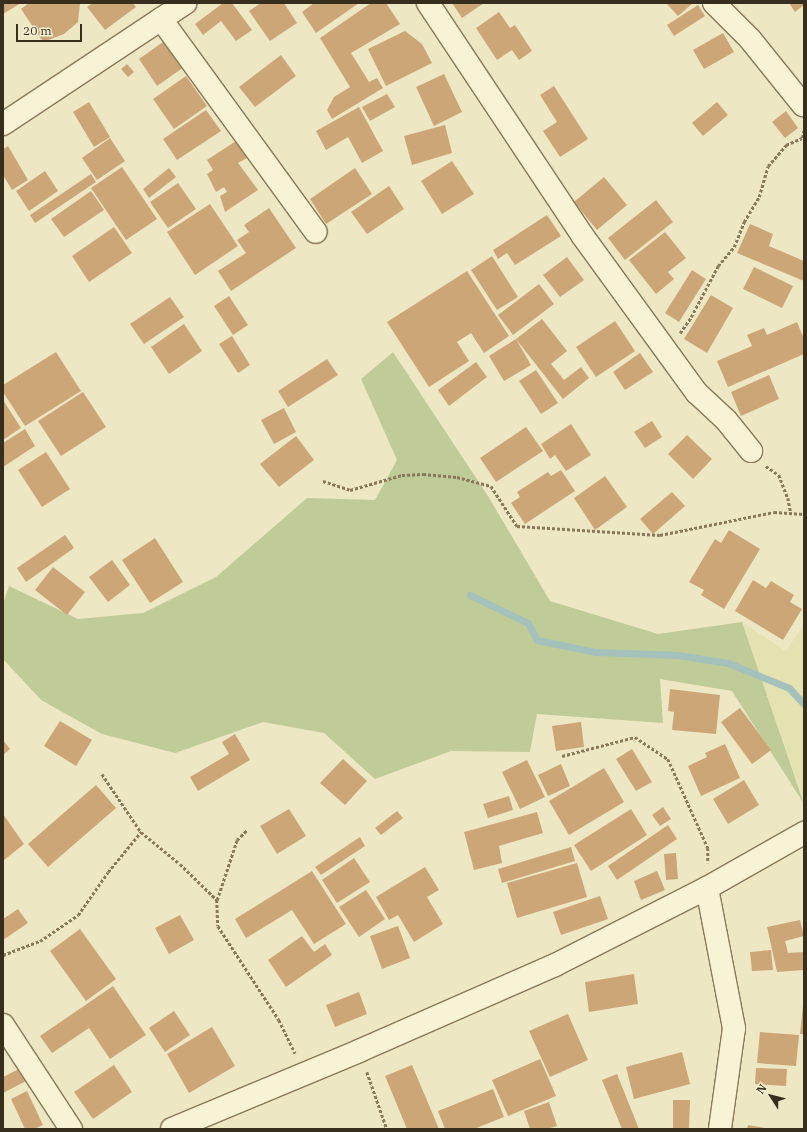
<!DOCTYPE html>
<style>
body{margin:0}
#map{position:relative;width:807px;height:1132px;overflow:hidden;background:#eee7c3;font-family:"IBM Plex Serif",serif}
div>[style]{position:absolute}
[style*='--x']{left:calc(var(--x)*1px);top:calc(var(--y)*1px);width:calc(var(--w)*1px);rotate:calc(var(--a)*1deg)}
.farmland>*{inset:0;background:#e4e2b0}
.green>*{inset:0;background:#c0cc97}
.stream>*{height:7px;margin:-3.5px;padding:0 3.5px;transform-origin:3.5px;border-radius:3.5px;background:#a5c1bc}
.building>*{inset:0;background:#cda678}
.path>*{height:2.5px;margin-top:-1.25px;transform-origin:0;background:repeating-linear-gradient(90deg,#897859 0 3px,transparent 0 5px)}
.roads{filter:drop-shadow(1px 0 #897859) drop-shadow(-1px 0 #897859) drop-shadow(0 1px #897859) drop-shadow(0 -1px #897859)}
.minor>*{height:22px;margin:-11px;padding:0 11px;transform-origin:11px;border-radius:11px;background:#f9f3d6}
span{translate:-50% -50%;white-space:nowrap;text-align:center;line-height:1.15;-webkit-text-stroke:3.5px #f6f0d2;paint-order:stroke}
.frame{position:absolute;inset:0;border:4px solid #382e1e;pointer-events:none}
.north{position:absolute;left:751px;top:1076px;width:40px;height:40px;-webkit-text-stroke:3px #f6f0d2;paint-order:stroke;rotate:306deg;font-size:11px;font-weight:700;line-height:16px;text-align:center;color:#382e1e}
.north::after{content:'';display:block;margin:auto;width:14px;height:18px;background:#382e1e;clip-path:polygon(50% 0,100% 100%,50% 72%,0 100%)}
.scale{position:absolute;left:16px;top:24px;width:66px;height:18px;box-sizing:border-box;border:2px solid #382e1e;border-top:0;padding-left:5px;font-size:12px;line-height:14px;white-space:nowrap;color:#382e1e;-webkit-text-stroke:3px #f6f0d2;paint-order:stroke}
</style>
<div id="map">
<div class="farmland">
<div style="clip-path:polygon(742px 622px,786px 651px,804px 624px,804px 802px)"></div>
</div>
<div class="green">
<div style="clip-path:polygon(393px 352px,488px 496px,550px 601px,658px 634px,742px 622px,804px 804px,732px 691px,660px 679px,663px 723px,537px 714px,530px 752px,451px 751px,375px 779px,324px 733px,263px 722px,175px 753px,102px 734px,41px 700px,3px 659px,3px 604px,9px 586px,78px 619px,143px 613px,216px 577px,307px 498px,375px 500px,397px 460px,361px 379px)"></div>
</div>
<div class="stream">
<div style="--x:470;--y:595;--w:64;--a:25.8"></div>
<div style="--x:528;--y:623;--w:19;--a:62"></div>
<div style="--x:537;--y:640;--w:60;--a:11.5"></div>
<div style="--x:596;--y:652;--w:82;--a:2.1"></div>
<div style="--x:678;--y:655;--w:51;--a:9.1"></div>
<div style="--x:728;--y:663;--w:66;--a:22.3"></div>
<div style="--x:789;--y:688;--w:22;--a:47"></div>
</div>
<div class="building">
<div style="clip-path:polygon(3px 3px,21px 3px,3px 14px)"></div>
<div style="clip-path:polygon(29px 3px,80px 3px,78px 22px,64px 34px,43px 42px,21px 9px)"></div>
<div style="clip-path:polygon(93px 3px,133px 3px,136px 7px,105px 30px,87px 7px)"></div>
<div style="clip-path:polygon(223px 3px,232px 3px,252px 30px,236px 41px,221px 21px,203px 35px,195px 24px)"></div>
<div style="clip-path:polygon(261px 3px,284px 3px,297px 23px,270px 41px,249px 11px)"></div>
<div style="clip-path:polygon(314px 3px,359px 3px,316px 33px,302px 12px)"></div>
<div style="clip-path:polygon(371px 3px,386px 3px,400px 24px,351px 53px,369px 82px,377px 78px,383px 88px,332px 119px,327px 110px,334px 97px,350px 87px,320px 38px)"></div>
<div style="clip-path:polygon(452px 3px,484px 3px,462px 18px)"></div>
<div style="clip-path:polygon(666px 3px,693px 3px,678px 16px)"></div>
<div style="clip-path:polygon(789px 3px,804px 3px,804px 5px,795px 12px)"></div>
<div style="clip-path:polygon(698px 5px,705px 16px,674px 36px,667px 25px)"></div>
<div style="clip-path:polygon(499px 12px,510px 28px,515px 25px,532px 51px,519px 60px,512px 50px,497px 60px,476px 28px)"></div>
<div style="clip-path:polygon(405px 31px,422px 44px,432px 63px,386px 86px,368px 49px)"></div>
<div style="clip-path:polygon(723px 33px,734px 52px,704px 69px,693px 50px)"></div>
<div style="clip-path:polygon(166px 40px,184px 67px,157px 86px,139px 59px)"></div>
<div style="clip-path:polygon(281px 55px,296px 76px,255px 107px,239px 87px)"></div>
<div style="clip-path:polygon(127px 64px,134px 72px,128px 77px,121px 69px)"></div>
<div style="clip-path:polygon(444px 74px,462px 112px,434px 126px,416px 87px)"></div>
<div style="clip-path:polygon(186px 76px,207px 106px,174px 129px,153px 99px)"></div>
<div style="clip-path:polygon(554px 86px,588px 139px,560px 157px,543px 131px,557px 122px,540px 95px)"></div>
<div style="clip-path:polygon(387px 94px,395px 107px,370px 121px,362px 107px)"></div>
<div style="clip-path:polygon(89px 102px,110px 137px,94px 147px,73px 112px)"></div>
<div style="clip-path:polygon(717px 102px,728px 115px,703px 136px,692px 123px)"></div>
<div style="clip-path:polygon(359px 107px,383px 151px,362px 163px,348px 137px,326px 150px,316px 131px)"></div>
<div style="clip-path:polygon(206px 110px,221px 131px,177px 160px,163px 139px)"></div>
<div style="clip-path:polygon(786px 111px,798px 128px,785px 138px,772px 122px)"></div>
<div style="clip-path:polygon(445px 125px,452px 153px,412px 165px,404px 136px)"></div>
<div style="clip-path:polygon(110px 138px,125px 161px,97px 180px,82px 158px)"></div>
<div style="clip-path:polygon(236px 141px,247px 158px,238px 163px,258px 190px,225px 212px,220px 196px,227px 192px,224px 187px,216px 192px,207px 174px,213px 170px,207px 160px)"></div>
<div style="clip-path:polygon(8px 146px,28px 180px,12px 190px,3px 175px,3px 149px)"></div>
<div style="clip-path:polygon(452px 161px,474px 194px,442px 214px,421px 181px)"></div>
<div style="clip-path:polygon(122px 167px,157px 219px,126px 240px,91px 188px)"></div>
<div style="clip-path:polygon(169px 168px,176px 177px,149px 198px,143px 189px)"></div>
<div style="clip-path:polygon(355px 168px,372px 194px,326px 224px,310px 199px)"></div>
<div style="clip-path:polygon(45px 171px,58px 191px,29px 211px,16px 191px)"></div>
<div style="clip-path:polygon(91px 174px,96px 182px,35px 223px,30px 215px)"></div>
<div style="clip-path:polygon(604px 177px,627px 205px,597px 230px,574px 202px)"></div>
<div style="clip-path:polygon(178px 183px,196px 209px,168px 228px,150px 202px)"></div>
<div style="clip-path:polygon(389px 186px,404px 209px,367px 234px,351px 212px)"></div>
<div style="clip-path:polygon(91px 191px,104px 210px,64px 237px,51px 219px)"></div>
<div style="clip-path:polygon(656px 200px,673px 222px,625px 260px,608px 238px)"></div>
<div style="clip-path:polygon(210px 204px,238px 246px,195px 275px,167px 232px)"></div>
<div style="clip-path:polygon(269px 208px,296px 248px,231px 291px,218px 271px,246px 253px,237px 240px,249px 232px,244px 225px)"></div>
<div style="clip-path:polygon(547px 215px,561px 236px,515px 265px,507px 253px,498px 259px,493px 250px)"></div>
<div style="clip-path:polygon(750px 224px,773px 234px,769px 246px,804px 261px,804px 281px,737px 253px)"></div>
<div style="clip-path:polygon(114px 227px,132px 253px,89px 282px,72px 256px)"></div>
<div style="clip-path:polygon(665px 232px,686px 258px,668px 272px,674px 279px,656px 294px,629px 260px)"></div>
<div style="clip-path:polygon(492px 256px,518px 297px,497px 310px,471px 270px)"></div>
<div style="clip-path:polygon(567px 257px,584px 280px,560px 297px,543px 275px)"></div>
<div style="clip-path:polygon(754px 267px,793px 286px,782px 308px,743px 289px)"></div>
<div style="clip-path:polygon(692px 270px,706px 279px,679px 322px,665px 313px)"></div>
<div style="clip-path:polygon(467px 271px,509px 336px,484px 353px,471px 333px,457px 342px,469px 361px,429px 387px,387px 322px)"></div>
<div style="clip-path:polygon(539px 284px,554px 304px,513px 335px,498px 315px)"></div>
<div style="clip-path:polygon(711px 295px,733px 308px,707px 353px,684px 339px)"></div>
<div style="clip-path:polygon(229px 296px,248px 325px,233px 335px,214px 306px)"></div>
<div style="clip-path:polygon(170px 297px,184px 317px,144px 344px,130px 324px)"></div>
<div style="clip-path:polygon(542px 319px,567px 351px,551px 364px,564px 380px,581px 367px,589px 378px,563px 399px,516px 339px,531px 365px,504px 381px,489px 356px,516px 339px)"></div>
<div style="clip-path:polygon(615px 321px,635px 351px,596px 377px,576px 347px)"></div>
<div style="clip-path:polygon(797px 322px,804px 339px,804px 354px,728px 387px,717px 361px,752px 346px,747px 335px,764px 328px,767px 335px)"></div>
<div style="clip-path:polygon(184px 324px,202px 351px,169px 374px,151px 347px)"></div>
<div style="clip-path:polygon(232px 336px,250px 365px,238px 373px,219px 344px)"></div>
<div style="clip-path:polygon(56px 352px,81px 391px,25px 426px,3px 392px,3px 385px)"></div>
<div style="clip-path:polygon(640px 353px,653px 372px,625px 390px,613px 372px)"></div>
<div style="clip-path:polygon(327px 359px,338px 375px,288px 407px,278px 391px)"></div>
<div style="clip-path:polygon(476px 362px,487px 377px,449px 406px,438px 390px)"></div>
<div style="clip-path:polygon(536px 370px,558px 403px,541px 414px,519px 381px)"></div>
<div style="clip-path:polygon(769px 375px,779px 399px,741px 416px,731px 392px)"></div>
<div style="clip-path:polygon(83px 392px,106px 427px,61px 456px,38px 421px)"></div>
<div style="clip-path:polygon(3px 400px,21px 428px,3px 440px)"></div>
<div style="clip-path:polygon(284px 408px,296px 432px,274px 444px,261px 420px)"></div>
<div style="clip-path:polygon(652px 421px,662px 437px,645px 448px,634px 432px)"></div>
<div style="clip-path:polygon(571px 424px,591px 455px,566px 471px,555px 455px,550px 459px,541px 444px)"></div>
<div style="clip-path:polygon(526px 427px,543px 451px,496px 482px,480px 458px)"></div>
<div style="clip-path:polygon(25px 429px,35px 446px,3px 467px,3px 443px)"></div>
<div style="clip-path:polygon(687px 435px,712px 459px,693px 479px,668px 454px)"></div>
<div style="clip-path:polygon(296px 436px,314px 460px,279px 487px,260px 464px)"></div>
<div style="clip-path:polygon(46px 452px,70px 489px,42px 507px,18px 470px)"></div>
<div style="clip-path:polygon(561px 470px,575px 491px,525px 524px,511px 503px,520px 497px,517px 492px,548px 472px,551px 476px)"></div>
<div style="clip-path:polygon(605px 476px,627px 507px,595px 530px,574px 498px)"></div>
<div style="clip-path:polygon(672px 492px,685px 506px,653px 534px,640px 519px)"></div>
<div style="clip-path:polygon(729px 530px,760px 549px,724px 609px,701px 595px,704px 590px,689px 582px,715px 539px,721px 543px)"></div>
<div style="clip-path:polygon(65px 535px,74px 548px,26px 582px,17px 568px)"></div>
<div style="clip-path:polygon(155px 538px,183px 582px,150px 603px,122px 560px)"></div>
<div style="clip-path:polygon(112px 560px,130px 585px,108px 602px,89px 577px)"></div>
<div style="clip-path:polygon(53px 567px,85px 592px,67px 615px,35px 590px)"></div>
<div style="clip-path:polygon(753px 580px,766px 588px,771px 581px,794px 595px,790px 602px,802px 609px,783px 640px,735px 611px)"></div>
<div style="clip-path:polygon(670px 689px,720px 695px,716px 734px,672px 730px,674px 712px,668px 711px)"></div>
<div style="clip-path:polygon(740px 708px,771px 750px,752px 764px,721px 722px)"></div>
<div style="clip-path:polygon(60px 721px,92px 740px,76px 766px,44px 746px)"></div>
<div style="clip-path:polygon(581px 722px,584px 747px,556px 751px,552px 726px)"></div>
<div style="clip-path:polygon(235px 734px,250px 760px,198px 791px,190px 777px,229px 754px,222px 742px)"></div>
<div style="clip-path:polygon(3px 740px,10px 749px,3px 755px)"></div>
<div style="clip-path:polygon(725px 744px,740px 778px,701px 796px,688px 766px,707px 757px,705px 753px)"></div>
<div style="clip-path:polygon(632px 749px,652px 782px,636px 791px,616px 759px)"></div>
<div style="clip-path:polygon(343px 759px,367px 781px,345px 805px,320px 783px)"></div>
<div style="clip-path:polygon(527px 760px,545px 797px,520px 809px,502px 772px)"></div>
<div style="clip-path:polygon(561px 764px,570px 786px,548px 796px,538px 775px)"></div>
<div style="clip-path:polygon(604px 768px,624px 802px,569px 835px,549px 801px)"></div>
<div style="clip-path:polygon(744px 780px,759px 805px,728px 824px,713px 799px)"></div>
<div style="clip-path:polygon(96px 785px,116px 808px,48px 867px,28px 844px)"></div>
<div style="clip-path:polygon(509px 796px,513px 810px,488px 818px,483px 804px)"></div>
<div style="clip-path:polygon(663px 807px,671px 819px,660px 826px,652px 815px)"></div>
<div style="clip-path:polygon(289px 809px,306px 836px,277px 854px,260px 826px)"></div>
<div style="clip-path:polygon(631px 809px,647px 835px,591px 871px,574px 845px)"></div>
<div style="clip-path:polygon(397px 811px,403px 818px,381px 835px,375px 828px)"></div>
<div style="clip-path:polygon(537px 812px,543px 833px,499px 846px,502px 863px,474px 870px,464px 832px)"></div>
<div style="clip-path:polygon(3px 814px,24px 844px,3px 861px)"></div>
<div style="clip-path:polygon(668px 825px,677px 839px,617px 880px,608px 866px)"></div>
<div style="clip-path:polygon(360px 837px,365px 846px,321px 875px,315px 867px)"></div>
<div style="clip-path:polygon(571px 847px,575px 861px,502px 883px,498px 869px)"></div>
<div style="clip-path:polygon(676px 853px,678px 879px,666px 880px,664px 854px)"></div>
<div style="clip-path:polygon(354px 858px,370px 882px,337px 903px,322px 880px)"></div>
<div style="clip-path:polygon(577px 863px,587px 897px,517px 918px,507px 883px)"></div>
<div style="clip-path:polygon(425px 867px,439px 890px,427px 897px,443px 924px,414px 942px,398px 915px,389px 920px,376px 897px)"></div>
<div style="clip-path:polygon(312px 871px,346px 924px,314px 944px,292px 910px,246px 938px,235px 919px)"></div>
<div style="clip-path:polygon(657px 871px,665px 890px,641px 900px,634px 881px)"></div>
<div style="clip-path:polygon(366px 890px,385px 919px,359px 937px,339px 907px)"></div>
<div style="clip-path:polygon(600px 896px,608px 919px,561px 935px,553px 912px)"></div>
<div style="clip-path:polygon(18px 909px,28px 923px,3px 940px,3px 919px)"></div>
<div style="clip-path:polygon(180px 915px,194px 940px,169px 954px,155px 928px)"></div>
<div style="clip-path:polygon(800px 920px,804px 936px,785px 941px,788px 953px,804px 952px,804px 970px,777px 972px,767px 927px)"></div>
<div style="clip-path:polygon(398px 926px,410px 958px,382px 969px,370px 936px)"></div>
<div style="clip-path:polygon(80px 929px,116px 979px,86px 1001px,50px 951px)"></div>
<div style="clip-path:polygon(302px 936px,314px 952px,325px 944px,332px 955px,286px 987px,268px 960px)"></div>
<div style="clip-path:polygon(771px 950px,773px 970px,752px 971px,750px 952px)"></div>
<div style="clip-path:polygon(634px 974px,638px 1004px,589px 1012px,585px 982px)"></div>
<div style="clip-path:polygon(113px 986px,146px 1035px,110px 1059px,89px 1028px,52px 1053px,40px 1036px)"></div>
<div style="clip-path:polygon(359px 992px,367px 1014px,335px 1027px,326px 1005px)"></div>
<div style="clip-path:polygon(803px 1005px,804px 1005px,804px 1034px,800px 1034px)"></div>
<div style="clip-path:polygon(174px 1011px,190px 1035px,165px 1052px,149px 1028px)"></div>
<div style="clip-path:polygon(568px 1014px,588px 1060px,550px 1077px,529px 1031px)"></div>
<div style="clip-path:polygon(212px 1027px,235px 1066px,189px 1093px,167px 1054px)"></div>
<div style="clip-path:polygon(760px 1032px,799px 1035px,796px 1066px,757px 1063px)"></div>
<div style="clip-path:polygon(682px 1052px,690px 1084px,634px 1099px,626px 1067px)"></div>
<div style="clip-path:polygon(540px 1059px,556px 1096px,508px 1116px,492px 1080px)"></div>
<div style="clip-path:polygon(114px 1065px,132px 1092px,93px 1119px,74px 1092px)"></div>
<div style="clip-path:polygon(412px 1065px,439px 1129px,407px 1129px,385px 1076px)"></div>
<div style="clip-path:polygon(756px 1068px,787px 1069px,786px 1086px,755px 1084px)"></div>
<div style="clip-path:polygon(19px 1069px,26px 1081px,3px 1093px,3px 1077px)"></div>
<div style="clip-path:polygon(617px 1074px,639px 1129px,622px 1129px,602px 1080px)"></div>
<div style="clip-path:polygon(493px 1089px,504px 1117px,474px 1129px,445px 1129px,438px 1111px)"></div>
<div style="clip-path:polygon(27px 1091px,43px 1125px,34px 1129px,25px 1129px,11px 1099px)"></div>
<div style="clip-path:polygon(673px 1100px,690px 1100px,689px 1129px,673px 1129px)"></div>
<div style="clip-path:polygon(549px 1102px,557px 1126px,547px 1129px,530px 1129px,524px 1111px)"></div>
<div style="clip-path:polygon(748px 1125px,765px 1128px,765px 1129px,747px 1129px)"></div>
</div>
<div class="path">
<div style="--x:680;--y:333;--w:19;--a:-55"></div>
<div style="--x:691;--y:317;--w:58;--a:-62.1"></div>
<div style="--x:718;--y:266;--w:25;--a:-50"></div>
<div style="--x:734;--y:247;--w:27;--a:-68"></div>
<div style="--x:744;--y:222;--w:29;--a:-59"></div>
<div style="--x:759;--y:197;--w:32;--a:-74"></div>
<div style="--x:768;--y:166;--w:28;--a:-49"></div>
<div style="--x:786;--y:145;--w:17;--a:-24"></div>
<div style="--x:802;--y:138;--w:8;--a:-76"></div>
<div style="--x:766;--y:466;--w:16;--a:35"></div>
<div style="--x:779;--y:475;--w:25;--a:69"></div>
<div style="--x:788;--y:498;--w:15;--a:79"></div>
<div style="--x:323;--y:481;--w:28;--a:18"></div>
<div style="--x:350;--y:490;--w:54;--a:-16.1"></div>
<div style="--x:402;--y:475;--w:21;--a:-3"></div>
<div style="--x:423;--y:474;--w:34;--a:5"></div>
<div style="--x:457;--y:477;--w:35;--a:15"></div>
<div style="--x:491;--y:486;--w:48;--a:57"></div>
<div style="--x:517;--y:526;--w:143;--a:3.6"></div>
<div style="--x:660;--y:535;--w:116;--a:-11.4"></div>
<div style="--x:774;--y:512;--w:30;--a:4"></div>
<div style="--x:562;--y:756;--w:75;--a:-14.6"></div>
<div style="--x:635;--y:737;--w:40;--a:34"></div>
<div style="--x:668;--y:759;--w:98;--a:65.8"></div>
<div style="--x:708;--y:848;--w:15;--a:90"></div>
<div style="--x:102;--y:774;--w:70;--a:56.1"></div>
<div style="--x:141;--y:832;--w:50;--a:39.4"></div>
<div style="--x:180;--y:864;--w:52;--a:44.2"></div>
<div style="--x:217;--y:900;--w:26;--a:88"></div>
<div style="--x:218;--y:926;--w:112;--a:57"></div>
<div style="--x:279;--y:1020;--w:37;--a:64"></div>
<div style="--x:217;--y:900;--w:63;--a:-71.6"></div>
<div style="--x:237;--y:840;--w:14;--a:-45"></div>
<div style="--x:3;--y:955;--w:40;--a:-21"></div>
<div style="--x:40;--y:941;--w:46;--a:-34.4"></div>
<div style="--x:78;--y:915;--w:52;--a:-55.1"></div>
<div style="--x:108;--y:872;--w:52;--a:-50.5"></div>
<div style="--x:367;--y:1072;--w:60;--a:70.7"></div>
</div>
<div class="roads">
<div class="minor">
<div style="--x:428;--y:3;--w:278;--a:56.4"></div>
<div style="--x:582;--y:235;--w:195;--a:54"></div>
<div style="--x:697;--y:393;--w:40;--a:43"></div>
<div style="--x:726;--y:420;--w:40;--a:51"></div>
<div style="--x:714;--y:3;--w:51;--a:45"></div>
<div style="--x:750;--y:39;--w:85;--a:51.2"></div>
<div style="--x:161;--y:19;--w:263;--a:54"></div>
<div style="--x:3;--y:124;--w:219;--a:-33.6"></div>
<div style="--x:707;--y:888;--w:143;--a:79.1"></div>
<div style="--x:734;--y:1028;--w:102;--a:97.9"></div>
<div style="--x:3;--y:1025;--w:124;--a:56.8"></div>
<div style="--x:172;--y:1129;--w:203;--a:-22.6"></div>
<div style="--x:359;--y:1051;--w:214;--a:-23.7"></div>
<div style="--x:555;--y:965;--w:170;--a:-26.9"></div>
<div style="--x:707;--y:888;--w:112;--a:-29.6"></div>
</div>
</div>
<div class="frame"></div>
<div class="north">N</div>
<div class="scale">20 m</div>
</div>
